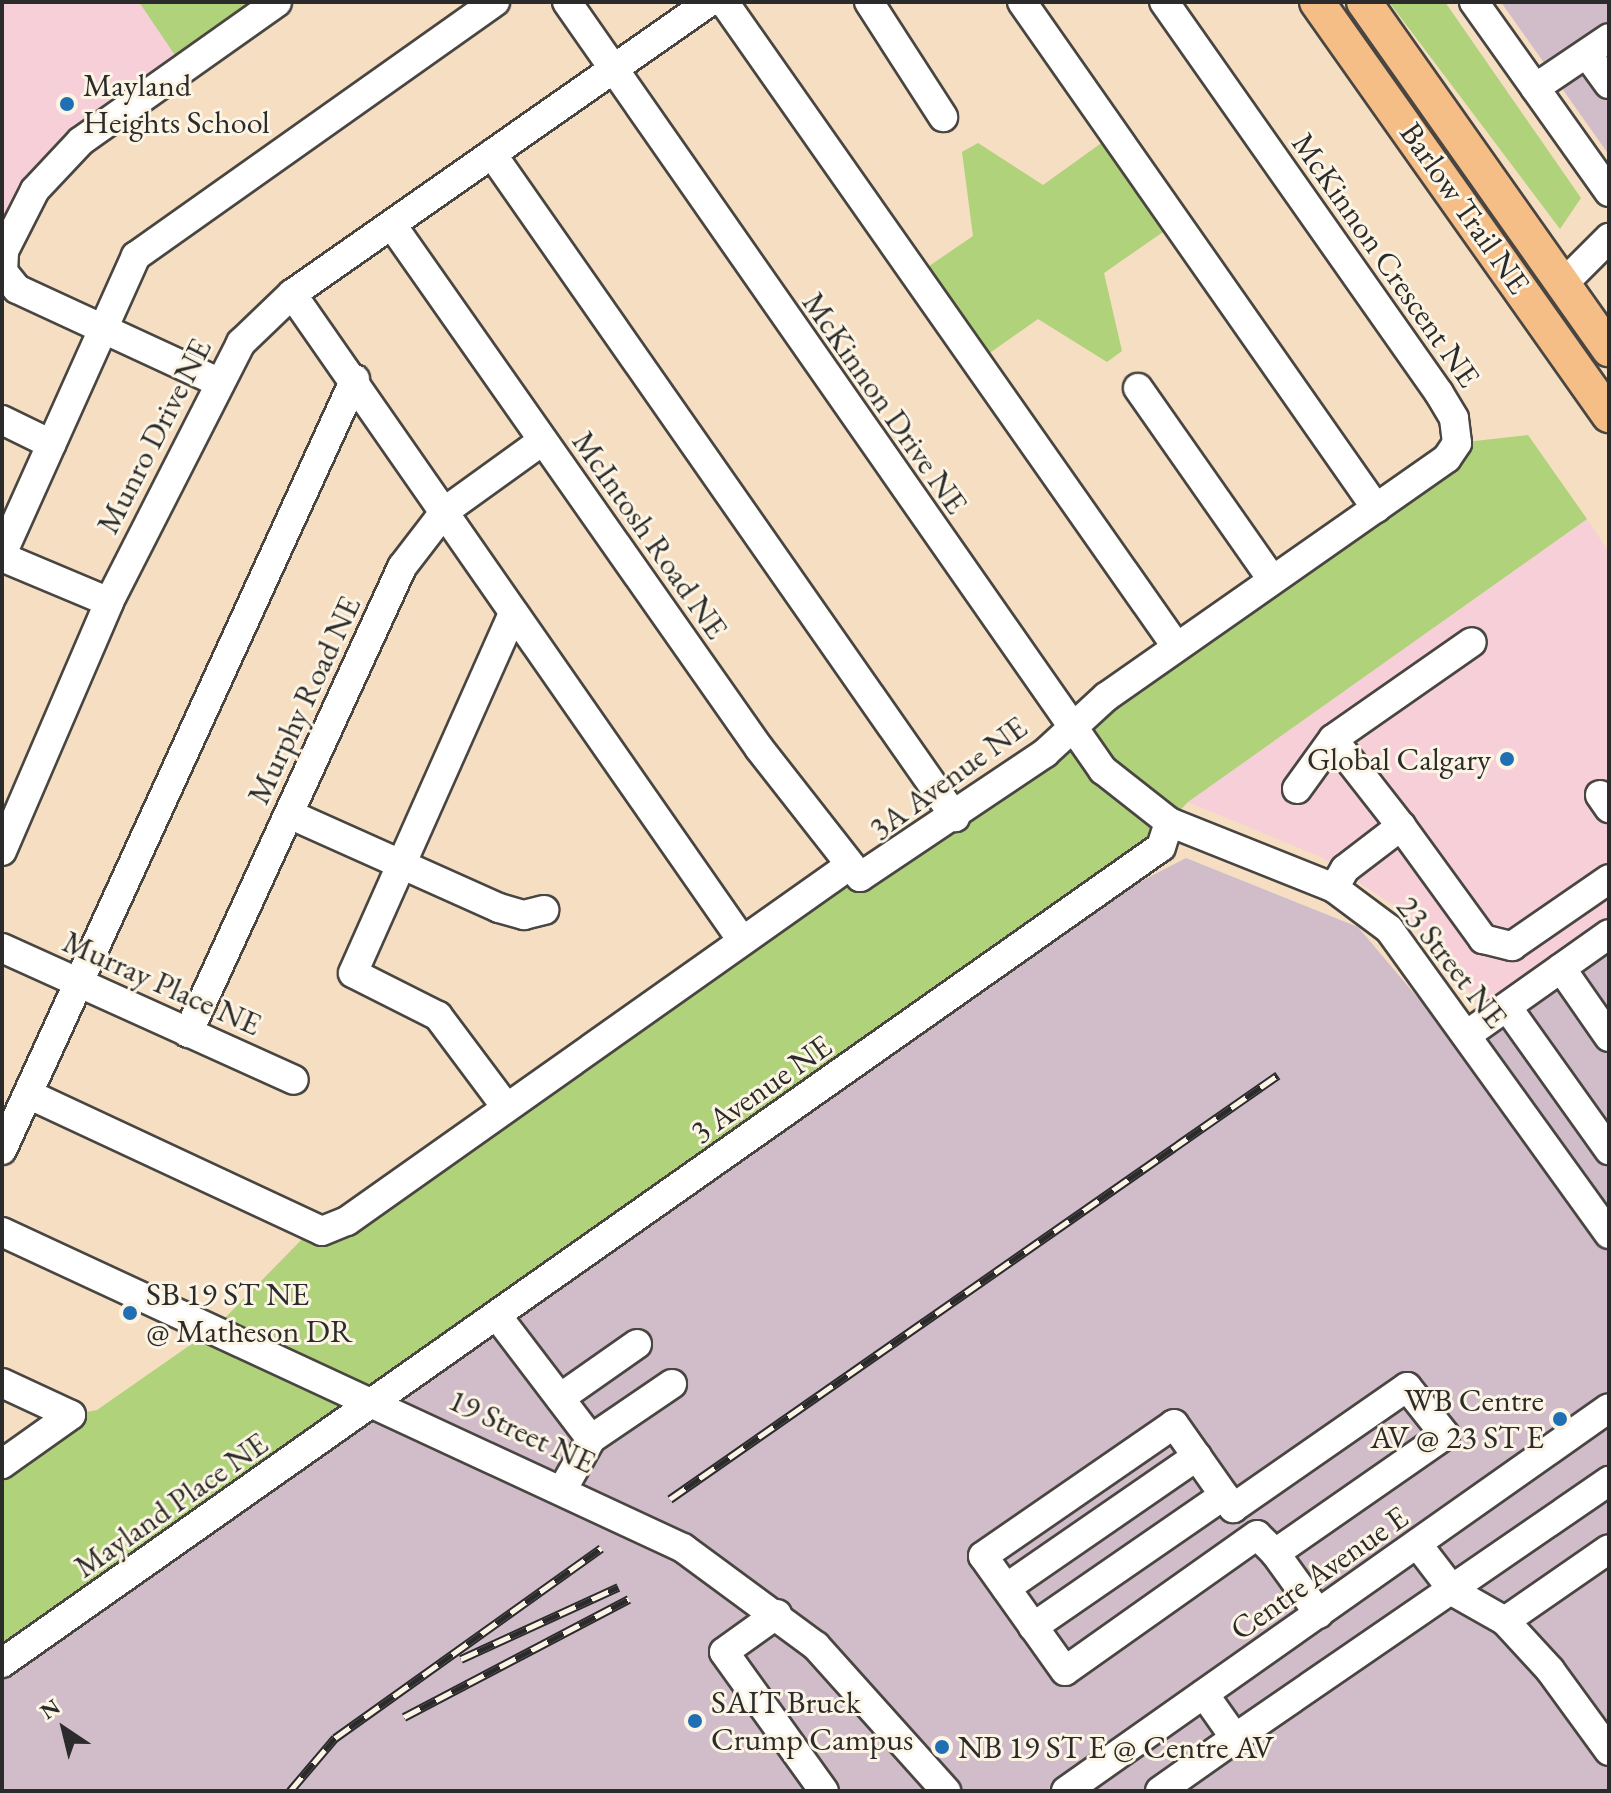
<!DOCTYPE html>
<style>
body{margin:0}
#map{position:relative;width:1611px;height:1793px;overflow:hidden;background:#f5dec2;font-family:"EB Garamond",serif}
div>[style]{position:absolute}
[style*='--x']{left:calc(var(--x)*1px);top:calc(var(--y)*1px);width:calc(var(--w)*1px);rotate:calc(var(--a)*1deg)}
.built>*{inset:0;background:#f6cfd8}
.industrial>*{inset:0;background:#d1bdca}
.green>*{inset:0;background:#afd27b}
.roads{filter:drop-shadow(2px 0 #494642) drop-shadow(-2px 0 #494642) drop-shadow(0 2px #494642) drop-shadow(0 -2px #494642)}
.minor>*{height:28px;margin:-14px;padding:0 14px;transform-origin:14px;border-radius:14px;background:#fff}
.major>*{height:34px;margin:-17px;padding:0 17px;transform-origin:17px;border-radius:17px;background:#f6be87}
.rail>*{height:9px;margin-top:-4.5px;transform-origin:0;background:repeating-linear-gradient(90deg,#fcf5e5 0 18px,#2b2b2b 0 36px);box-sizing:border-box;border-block:2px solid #2b2b2b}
.dots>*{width:22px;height:22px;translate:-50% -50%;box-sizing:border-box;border:4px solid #fcf5e5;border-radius:50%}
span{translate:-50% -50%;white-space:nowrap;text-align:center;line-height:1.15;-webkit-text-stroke:6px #fcf5e5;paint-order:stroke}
.poi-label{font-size:32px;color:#2b2b2b}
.left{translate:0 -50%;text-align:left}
.right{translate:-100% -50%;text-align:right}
.street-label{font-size:32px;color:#2b2b2b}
.frame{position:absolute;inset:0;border:4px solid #2b2b2b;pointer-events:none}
.north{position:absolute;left:24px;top:1689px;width:80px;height:80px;-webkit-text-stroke:6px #fcf5e5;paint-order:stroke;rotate:325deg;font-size:22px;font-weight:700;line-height:32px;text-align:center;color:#2b2b2b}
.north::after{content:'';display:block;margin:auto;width:28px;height:36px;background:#2b2b2b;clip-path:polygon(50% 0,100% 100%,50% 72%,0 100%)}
</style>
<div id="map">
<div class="built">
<div style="clip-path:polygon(2px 2px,277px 2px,81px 141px,2px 253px)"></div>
<div style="clip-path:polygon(1587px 519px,1609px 552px,1609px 918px,1480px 1006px,1399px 909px,1321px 857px,1188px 802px)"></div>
</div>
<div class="industrial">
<div style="clip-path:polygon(1501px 2px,1609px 2px,1609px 155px)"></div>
<div style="clip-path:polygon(1186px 858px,1358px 927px,1445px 1030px,1609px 918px,1609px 1791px,2px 1791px,2px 1658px,1041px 933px)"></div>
</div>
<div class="green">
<div style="clip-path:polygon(139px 2px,277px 2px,183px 67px)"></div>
<div style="clip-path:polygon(1389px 2px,1445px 2px,1581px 198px,1560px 229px)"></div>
<div style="clip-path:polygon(1114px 134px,1176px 223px,1104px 273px,1122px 351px,1107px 362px,1038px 319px,977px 362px,916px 275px,973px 236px,962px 152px,978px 143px,1043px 185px)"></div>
<div style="clip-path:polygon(1528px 435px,1587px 519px,1188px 802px,1169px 822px,1161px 847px,2px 1658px,2px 1464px,71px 1415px,97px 1410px,216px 1327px,314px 1227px,741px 939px,860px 877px,1457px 443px)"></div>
</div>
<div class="roads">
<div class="minor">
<div style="--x:567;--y:2;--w:937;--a:55.09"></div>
<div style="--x:1103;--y:770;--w:84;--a:38.2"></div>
<div style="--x:1169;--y:822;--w:178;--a:21.8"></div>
<div style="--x:1334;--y:888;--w:69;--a:36.7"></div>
<div style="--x:1389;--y:929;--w:376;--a:54.2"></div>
<div style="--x:724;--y:2;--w:787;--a:54.94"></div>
<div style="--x:869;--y:2;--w:137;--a:57.2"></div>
<div style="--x:1022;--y:2;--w:618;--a:55.02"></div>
<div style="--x:1474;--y:2;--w:233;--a:54.6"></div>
<div style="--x:1587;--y:54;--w:37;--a:54"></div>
<div style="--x:1535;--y:88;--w:89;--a:-34"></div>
<div style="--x:492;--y:154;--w:809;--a:55.07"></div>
<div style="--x:392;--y:225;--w:639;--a:54.94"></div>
<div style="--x:759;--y:748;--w:164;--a:51.9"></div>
<div style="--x:860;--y:877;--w:223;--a:-33.8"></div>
<div style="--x:1045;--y:753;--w:83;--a:-42.6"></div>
<div style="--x:1106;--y:697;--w:416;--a:-35"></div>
<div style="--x:1447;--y:458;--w:18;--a:-56"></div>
<div style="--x:1457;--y:443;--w:25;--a:-97"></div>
<div style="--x:1454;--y:418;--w:29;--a:-121"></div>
<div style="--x:1439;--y:393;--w:478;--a:-125.1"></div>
<div style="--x:1564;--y:283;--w:64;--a:-45"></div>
<div style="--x:292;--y:294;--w:786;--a:55.16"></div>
<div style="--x:216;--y:381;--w:219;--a:-155.2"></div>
<div style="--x:17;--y:289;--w:22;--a:-129"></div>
<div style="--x:3;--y:272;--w:21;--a:-87"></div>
<div style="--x:4;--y:251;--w:68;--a:-63.1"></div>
<div style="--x:35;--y:190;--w:67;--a:-46.8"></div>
<div style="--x:81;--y:141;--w:240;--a:-35.3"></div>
<div style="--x:1138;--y:388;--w:232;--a:55"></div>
<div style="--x:2;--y:420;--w:55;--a:26.1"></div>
<div style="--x:2;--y:554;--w:327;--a:-65.8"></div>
<div style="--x:136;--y:256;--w:440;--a:-35.3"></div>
<div style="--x:2;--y:557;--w:116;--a:22.8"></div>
<div style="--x:1297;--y:789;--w:62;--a:-54.2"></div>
<div style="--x:1600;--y:795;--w:16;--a:55"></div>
<div style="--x:289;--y:814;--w:230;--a:24.1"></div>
<div style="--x:499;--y:908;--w:26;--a:16"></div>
<div style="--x:524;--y:915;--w:21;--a:-14"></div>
<div style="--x:1401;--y:826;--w:110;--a:-128"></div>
<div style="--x:1333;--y:739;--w:169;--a:-34.9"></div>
<div style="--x:2;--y:851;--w:271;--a:-66.7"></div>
<div style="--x:109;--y:602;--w:291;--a:-63"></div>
<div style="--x:241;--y:343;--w:71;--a:-43.9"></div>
<div style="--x:292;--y:294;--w:509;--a:-35"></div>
<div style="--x:1334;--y:888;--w:22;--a:-60"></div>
<div style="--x:1345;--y:869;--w:71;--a:-37.5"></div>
<div style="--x:1401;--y:826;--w:140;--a:54"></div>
<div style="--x:1483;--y:939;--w:30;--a:14"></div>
<div style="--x:1512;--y:946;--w:118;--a:-34.6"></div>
<div style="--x:2;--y:948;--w:320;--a:24.3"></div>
<div style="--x:1561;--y:968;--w:84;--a:55.2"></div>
<div style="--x:1507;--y:1007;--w:176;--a:54.5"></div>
<div style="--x:188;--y:1033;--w:513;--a:-65.33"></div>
<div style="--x:402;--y:567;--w:71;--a:-52.5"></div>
<div style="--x:445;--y:511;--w:120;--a:-35.8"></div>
<div style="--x:1468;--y:1034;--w:173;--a:-35.3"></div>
<div style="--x:28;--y:1094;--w:324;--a:25"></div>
<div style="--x:322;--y:1231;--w:27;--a:-22"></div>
<div style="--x:347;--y:1221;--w:611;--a:-35.28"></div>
<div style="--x:506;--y:1107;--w:114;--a:-126.8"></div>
<div style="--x:438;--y:1016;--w:95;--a:-153.2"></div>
<div style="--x:353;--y:973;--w:394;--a:-66"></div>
<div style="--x:2;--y:1150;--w:848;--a:-65.4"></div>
<div style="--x:2;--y:1232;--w:751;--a:24.89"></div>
<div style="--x:683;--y:1548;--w:165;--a:36.4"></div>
<div style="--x:816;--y:1646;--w:195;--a:48.1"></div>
<div style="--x:498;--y:1317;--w:153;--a:52.7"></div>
<div style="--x:2;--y:1383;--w:76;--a:24.9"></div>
<div style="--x:71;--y:1415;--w:85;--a:144.6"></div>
<div style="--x:560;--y:1398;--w:94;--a:-35"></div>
<div style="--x:564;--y:1487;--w:55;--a:-60.6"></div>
<div style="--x:591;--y:1439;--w:98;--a:-34.2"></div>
<div style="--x:1418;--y:1545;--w:59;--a:52.5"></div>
<div style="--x:1454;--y:1592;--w:59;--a:29.6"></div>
<div style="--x:1505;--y:1621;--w:67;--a:47.4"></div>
<div style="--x:1550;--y:1670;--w:100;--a:53.9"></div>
<div style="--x:1275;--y:1553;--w:25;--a:-135"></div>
<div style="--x:1257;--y:1535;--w:235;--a:144.7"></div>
<div style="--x:1065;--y:1671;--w:141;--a:-125.5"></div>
<div style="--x:983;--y:1556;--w:232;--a:-34.6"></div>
<div style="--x:1174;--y:1424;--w:103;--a:54.9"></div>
<div style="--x:1233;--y:1508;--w:212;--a:-34.8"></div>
<div style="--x:1407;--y:1387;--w:61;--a:51.6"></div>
<div style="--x:1445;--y:1435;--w:207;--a:145.2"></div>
<div style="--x:1275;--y:1553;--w:75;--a:54.2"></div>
<div style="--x:1006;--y:1588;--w:232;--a:-34.6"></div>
<div style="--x:777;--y:1614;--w:65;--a:144.4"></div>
<div style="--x:724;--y:1652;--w:171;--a:54.3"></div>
<div style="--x:1505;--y:1621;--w:126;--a:-34.7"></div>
<div style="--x:1033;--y:1627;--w:232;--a:-34.6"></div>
<div style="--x:2;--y:1663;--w:1417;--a:-35.15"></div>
<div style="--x:1161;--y:847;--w:26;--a:-72"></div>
<div style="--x:1204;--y:1694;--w:54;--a:54.8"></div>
<div style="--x:1235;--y:1738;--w:454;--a:-34.5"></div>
<div style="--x:1066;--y:1791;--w:664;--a:-35.2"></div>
<div style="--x:1160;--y:1791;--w:92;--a:-35.2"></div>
</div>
<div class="major">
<div style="--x:1317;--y:2;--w:506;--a:54.74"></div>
<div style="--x:1364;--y:2;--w:425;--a:54.8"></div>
</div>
</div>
<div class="rail">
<div style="--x:670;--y:1499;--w:741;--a:-34.89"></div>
<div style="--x:461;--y:1659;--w:173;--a:-24.6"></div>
<div style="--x:404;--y:1717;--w:254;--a:-27.7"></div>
<div style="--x:290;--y:1791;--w:70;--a:-49.7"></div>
<div style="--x:335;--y:1738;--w:327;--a:-35.5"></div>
</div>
<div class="dots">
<div style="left:67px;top:104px;background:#1f6fb2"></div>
<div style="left:1507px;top:759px;background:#1f6fb2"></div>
<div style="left:130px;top:1313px;background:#1f6fb2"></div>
<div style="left:1560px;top:1419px;background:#1f6fb2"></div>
<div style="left:695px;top:1721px;background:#1f6fb2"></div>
<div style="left:942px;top:1747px;background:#1f6fb2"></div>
</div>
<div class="poi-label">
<span class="left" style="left:83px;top:104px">Mayland<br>Heights School</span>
<span class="right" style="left:1491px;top:759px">Global Calgary</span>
<span class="left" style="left:146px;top:1313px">SB 19 ST NE<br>@ Matheson DR</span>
<span class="right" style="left:1544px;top:1419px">WB Centre<br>AV @ 23 ST E</span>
<span class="left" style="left:711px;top:1721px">SAIT Bruck<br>Crump Campus</span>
<span class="left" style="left:958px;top:1747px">NB 19 ST E @ Centre AV</span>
</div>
<div class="street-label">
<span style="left:1465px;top:208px;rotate:55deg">Barlow Trail NE</span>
<span style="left:1386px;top:260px;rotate:55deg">McKinnon Crescent NE</span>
<span style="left:885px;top:403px;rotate:55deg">McKinnon Drive NE</span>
<span style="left:154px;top:436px;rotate:-63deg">Munro Drive NE</span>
<span style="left:650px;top:535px;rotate:55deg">McIntosh Road NE</span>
<span style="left:304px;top:700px;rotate:-65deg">Murphy Road NE</span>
<span style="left:948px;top:778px;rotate:-36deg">3A Avenue NE</span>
<span style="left:1452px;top:962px;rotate:52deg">23 Street NE</span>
<span style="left:162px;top:983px;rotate:24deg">Murray Place NE</span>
<span style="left:761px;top:1089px;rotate:-35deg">3 Avenue NE</span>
<span style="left:522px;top:1431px;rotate:25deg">19 Street NE</span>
<span style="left:171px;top:1505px;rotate:-35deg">Mayland Place NE</span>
<span style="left:1319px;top:1573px;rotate:-35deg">Centre Avenue E</span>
</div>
<div class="frame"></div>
<div class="north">N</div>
</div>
